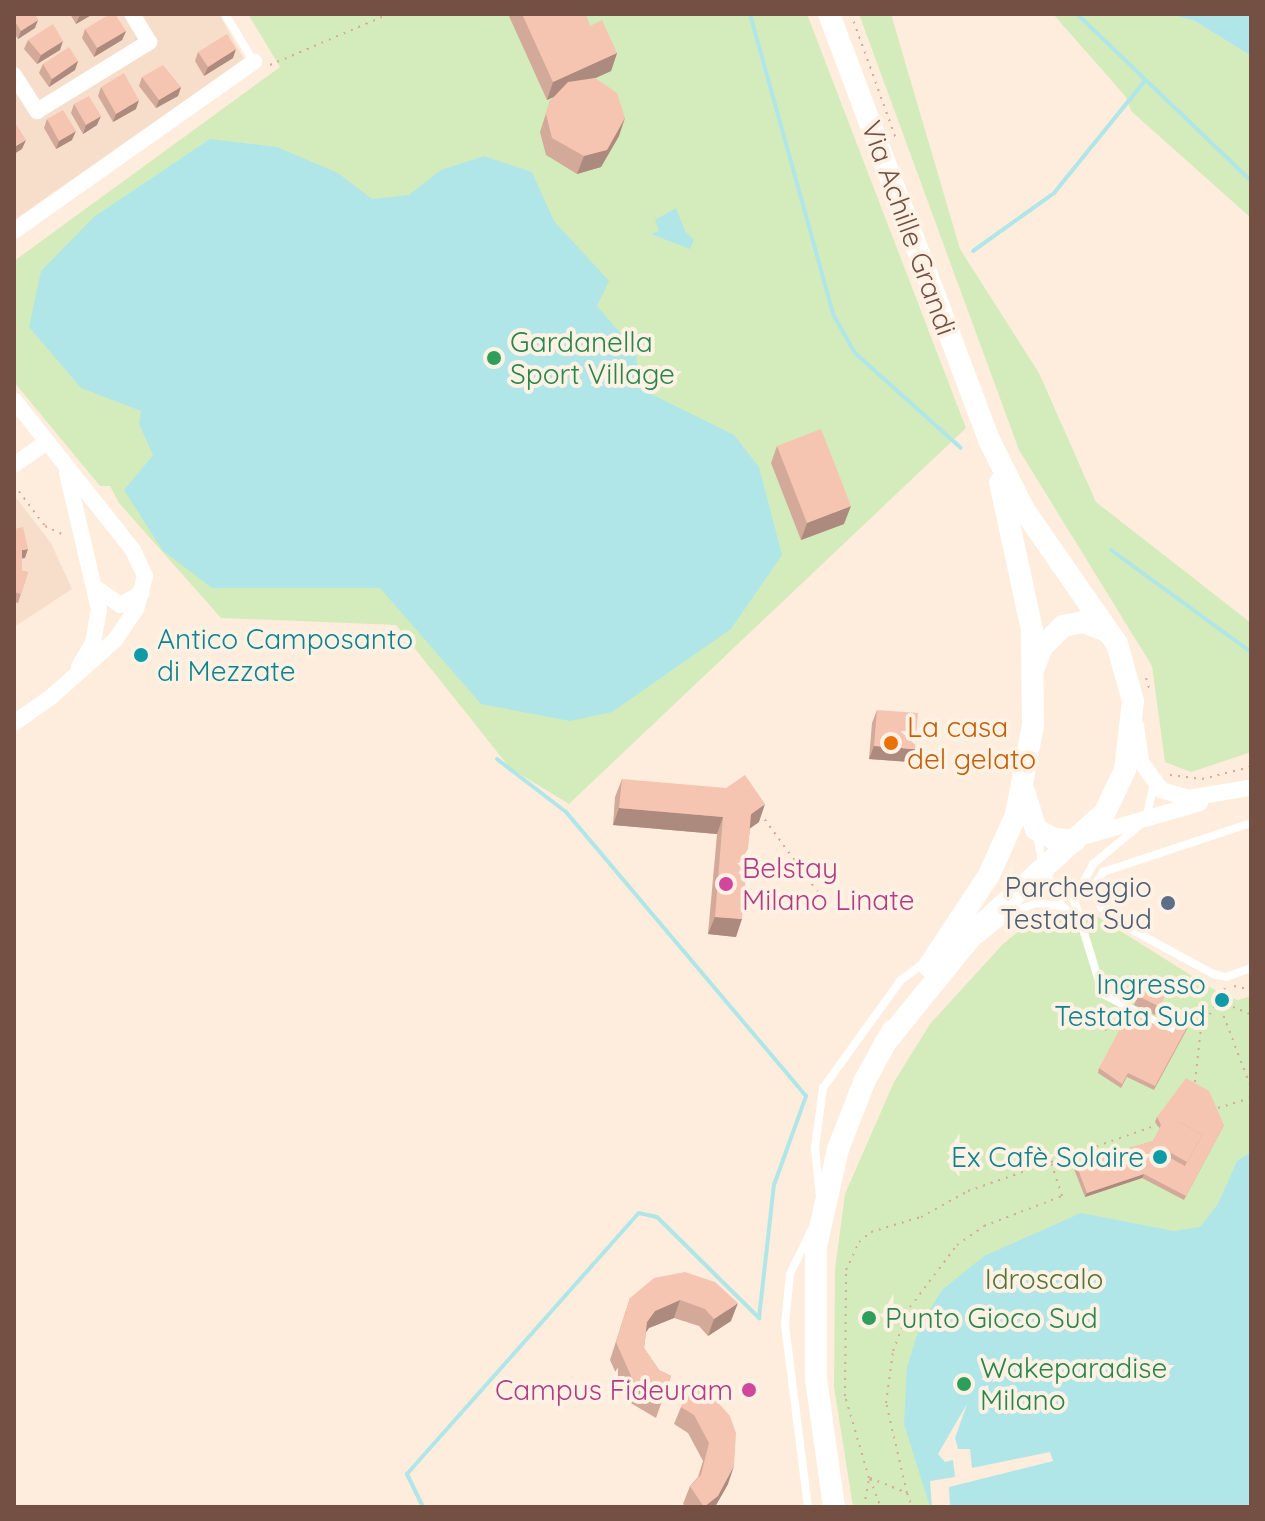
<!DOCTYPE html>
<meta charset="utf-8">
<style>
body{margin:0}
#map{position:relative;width:1265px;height:1521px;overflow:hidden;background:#feeddc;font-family:Quicksand,sans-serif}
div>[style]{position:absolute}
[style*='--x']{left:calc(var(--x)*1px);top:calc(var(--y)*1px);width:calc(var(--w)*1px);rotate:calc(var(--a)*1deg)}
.residential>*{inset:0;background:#f6deca}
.green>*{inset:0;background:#d4ecbb}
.water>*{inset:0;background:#b0e6e8}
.pier>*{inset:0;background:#feeddc}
.stream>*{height:4px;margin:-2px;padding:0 2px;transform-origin:2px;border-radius:2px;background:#b0e6e8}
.path>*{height:2px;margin-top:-1px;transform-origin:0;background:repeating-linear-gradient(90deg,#d9a996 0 2px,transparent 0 8px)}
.service>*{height:8px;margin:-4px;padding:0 4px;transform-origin:4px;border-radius:4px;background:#fff}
.minor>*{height:16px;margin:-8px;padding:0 8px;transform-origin:8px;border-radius:8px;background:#fff}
.secondary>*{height:22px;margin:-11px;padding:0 11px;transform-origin:11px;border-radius:11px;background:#fff}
.wall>*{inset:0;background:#d3a999}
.shaded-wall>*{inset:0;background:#ac8a7d}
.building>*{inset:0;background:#f5c5b2}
.dots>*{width:22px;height:22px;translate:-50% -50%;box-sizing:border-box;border:4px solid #fff2e4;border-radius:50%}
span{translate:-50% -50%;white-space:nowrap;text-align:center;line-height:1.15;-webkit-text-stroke:8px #fff2e4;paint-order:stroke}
.street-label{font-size:28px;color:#745044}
.leisure-label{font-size:28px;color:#27864d}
.left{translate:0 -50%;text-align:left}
.culture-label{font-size:28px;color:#0d838f}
.right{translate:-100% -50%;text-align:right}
.food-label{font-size:28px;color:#c56008}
.hotel-label{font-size:28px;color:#b23c85}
.service-label{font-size:28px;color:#4e5e75}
.park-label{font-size:28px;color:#527539}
.frame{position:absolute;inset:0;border:16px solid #745044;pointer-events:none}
</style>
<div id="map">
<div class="residential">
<div style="clip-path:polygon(14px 14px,219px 14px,244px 59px,14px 220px)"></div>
<div style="clip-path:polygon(14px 495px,51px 543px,72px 589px,14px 627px)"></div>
</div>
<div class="green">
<div style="clip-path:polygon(248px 14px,807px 14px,966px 428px,569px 804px,510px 768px,396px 625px,221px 618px,119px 503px,110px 486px,100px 486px,14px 382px,14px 261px,280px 67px)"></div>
<div style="clip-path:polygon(859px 14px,891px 14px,960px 249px,1039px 373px,1096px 502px,1251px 623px,1251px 752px,1191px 772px,1165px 762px,1152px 666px,1019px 450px)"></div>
<div style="clip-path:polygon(1053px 14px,1170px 14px,1195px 21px,1251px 56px,1251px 218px,1131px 111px,1126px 97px)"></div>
<div style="clip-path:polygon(1048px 908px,1068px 924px,1090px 912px,1221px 994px,1238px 1000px,1251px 996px,1251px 1507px,853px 1507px,834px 1387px,835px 1269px,845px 1194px,894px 1082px,930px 1024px,1003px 944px)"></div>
</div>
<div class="water">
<div style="clip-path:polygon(1170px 14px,1251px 14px,1251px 56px,1195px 21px)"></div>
<div style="clip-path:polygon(210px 139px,277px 147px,338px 173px,372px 199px,409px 195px,441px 170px,484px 156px,532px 172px,554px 221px,609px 281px,597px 306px,636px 351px,639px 388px,734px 435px,759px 467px,782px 555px,731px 629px,612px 712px,570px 721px,481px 704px,380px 588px,212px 588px,163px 551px,124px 490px,153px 455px,139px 424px,141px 411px,81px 388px,29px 327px,41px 271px,95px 216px)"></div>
<div style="clip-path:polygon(676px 208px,685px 231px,694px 240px,690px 249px,651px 234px,659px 231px,655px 220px)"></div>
<div style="clip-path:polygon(1251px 1152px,1251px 1507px,930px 1507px,904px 1424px,907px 1367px,920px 1325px,942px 1290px,984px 1256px,1081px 1213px,1174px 1231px,1200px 1227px,1218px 1204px,1237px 1161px)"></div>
</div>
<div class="pier">
<div style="clip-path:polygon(967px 1404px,955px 1438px,958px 1449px,970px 1449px,972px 1468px,1050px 1452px,1053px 1461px,949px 1487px,950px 1507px,932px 1507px,930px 1481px,955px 1477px,953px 1460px,945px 1462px,938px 1454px)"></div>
</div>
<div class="stream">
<div style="--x:750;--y:14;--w:313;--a:74.5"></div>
<div style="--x:834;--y:316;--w:43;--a:60.4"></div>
<div style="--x:855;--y:353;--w:142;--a:41.9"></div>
<div style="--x:1077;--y:14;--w:241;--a:43.8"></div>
<div style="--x:973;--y:251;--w:100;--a:-35.6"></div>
<div style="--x:1054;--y:193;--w:143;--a:-51"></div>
<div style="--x:1111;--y:550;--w:173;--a:36.1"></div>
<div style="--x:423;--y:1507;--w:37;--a:-116"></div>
<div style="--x:407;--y:1474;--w:349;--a:-48.4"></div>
<div style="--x:639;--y:1213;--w:18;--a:13"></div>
<div style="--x:657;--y:1217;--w:144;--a:44.7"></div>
<div style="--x:759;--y:1318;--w:134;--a:-83.6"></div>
<div style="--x:774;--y:1185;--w:95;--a:-70.2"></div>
<div style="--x:806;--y:1096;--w:372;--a:-130.2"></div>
<div style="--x:566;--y:812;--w:87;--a:-142.5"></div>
</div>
<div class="path">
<div style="--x:851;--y:14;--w:133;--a:70.2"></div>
<div style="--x:270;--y:65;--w:129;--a:-23.2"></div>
<div style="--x:14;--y:485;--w:51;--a:52.9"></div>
<div style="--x:45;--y:526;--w:23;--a:25"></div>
<div style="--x:1146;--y:678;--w:14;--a:73"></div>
<div style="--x:1170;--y:775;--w:32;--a:7"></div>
<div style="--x:1202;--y:779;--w:50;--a:-13.8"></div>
<div style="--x:760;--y:813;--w:107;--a:53.8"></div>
<div style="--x:1234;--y:986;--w:17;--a:13"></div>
<div style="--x:1225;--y:988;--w:15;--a:118"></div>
<div style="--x:1218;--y:1001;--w:93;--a:69.2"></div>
<div style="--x:1195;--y:1082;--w:54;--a:-83.7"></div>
<div style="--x:1201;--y:1028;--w:32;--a:-58"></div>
<div style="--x:1218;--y:1001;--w:35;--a:22"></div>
<div style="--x:1218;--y:1108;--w:34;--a:-17"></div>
<div style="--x:870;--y:1478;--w:40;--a:22"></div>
<div style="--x:907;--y:1493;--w:15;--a:70"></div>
<div style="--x:870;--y:1479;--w:30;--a:69"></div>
<div style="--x:907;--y:1493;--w:92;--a:-103.1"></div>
<div style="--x:886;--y:1403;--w:52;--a:-82.3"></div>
<div style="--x:893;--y:1351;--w:47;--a:-68.9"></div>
<div style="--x:910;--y:1307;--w:78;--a:-52.8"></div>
<div style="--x:957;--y:1245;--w:33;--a:-35"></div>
<div style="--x:984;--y:1226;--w:84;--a:-21"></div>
<div style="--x:1062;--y:1196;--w:36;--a:-108"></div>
<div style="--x:864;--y:1507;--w:29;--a:-80"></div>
<div style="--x:869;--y:1478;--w:85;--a:-106.3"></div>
<div style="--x:845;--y:1396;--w:126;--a:-89.5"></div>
<div style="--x:846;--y:1270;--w:31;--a:-65"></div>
<div style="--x:859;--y:1242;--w:16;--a:-40"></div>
<div style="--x:871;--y:1232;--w:52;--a:-16.7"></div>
<div style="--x:921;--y:1217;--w:54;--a:-29"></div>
<div style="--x:968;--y:1191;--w:201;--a:-19.2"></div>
</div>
<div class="service">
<div style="--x:225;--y:14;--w:56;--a:58.9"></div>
<div style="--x:1154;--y:784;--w:37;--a:103"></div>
<div style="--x:1146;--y:820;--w:69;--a:140.3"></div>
<div style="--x:1093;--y:864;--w:41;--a:117.8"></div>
<div style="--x:1074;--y:900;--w:98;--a:72.9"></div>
<div style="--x:1103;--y:994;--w:79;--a:27.9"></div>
<div style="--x:1251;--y:823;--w:156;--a:161.7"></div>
<div style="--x:1103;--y:872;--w:15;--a:122"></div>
<div style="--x:1095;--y:885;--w:23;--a:75"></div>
<div style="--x:1101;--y:907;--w:18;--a:45"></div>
<div style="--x:1114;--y:920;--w:113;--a:28.6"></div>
<div style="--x:1213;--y:974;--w:13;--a:13"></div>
<div style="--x:1226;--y:977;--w:27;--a:-20"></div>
<div style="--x:1037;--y:834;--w:28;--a:80"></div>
<div style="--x:1042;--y:862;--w:48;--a:65.6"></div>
<div style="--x:980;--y:939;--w:41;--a:-39.1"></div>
<div style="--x:1012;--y:913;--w:26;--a:-23"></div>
<div style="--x:1036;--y:903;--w:26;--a:7"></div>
<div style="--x:1062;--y:906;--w:19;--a:43"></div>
<div style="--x:820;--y:1197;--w:49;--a:-95.8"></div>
<div style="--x:815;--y:1148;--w:61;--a:-82.4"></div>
<div style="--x:823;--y:1088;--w:133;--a:-54.2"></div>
<div style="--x:901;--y:980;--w:30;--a:-37"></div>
<div style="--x:808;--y:1507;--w:183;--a:-97.2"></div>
<div style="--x:785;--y:1325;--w:51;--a:-84.4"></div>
<div style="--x:790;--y:1274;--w:48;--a:-64"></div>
</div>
<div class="minor">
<div style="--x:14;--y:75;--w:43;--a:57.4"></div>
<div style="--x:37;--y:111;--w:132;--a:-31.6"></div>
<div style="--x:149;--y:42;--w:33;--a:-121"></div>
<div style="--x:14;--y:231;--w:294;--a:-35.2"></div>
<div style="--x:14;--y:400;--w:191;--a:51.6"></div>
<div style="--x:133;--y:550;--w:29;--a:65"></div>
<div style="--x:145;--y:576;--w:34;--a:105"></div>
<div style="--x:136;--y:609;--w:37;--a:124"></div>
<div style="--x:115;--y:640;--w:86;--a:138.3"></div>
<div style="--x:51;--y:697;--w:45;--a:144.9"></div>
<div style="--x:14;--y:465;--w:40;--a:-34.9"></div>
<div style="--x:67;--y:473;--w:140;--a:76.8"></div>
<div style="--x:99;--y:609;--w:35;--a:100"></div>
<div style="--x:93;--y:643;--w:27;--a:121"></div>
<div style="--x:96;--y:588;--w:29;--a:35"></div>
<div style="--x:120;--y:605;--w:25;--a:-29"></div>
<div style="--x:1136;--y:725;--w:37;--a:82"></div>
<div style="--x:1141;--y:762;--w:34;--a:54"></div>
<div style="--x:1161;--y:790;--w:29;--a:16"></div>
<div style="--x:1189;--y:798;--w:60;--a:-9.6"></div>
<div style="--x:1079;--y:838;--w:126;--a:-16.1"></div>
</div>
<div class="secondary">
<div style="--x:829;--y:14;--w:457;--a:69.4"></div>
<div style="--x:990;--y:442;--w:76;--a:63.4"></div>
<div style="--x:1024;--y:510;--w:163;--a:55.2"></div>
<div style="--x:1117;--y:644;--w:59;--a:74.3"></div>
<div style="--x:1133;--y:701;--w:69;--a:96.6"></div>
<div style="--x:1125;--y:770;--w:47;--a:115.5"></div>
<div style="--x:1105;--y:812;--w:171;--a:137.6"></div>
<div style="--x:979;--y:927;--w:149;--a:129"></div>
<div style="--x:1035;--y:665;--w:19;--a:-69"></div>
<div style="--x:1042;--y:647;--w:30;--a:-45"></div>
<div style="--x:1063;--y:626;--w:21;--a:-11"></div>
<div style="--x:1084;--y:622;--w:27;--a:22"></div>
<div style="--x:1025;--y:794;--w:37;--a:73"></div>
<div style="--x:1036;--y:829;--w:21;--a:29"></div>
<div style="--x:1054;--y:839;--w:21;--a:5"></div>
<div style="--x:929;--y:966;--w:109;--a:-56.6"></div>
<div style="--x:989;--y:875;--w:66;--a:-65.8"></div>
<div style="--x:1016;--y:815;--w:92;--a:-79.3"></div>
<div style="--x:1033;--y:725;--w:95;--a:-90.6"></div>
<div style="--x:1032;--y:630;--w:151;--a:-102.2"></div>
<div style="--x:834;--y:1507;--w:129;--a:-98"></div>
<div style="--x:816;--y:1379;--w:133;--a:-90"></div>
<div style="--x:816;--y:1246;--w:99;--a:-77.2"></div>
<div style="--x:838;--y:1149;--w:74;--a:-68.6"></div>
<div style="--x:865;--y:1080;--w:56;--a:-61.1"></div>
</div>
<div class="wall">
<div style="clip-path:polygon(14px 14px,35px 28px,18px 39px,14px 33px)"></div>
<div style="clip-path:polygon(70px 14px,93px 14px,76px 24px)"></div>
<div style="clip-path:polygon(508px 14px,585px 14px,590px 26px,617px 53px,611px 71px,593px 79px,619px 136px,601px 167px,577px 174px,546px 155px,540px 132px,550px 101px,554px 97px,547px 100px)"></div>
<div style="clip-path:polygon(85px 29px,126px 31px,122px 40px,94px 57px,82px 38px)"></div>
<div style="clip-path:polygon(28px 40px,60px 50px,37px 64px,24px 49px)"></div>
<div style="clip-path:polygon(198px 52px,233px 58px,204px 76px,195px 61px)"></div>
<div style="clip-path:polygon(78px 61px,75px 70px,49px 87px,39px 73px,43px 64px)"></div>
<div style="clip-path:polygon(142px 77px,181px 87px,178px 96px,156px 108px,139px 86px)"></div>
<div style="clip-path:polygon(101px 87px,136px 109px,113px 122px,98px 96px)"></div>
<div style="clip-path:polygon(74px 104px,97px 125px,83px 134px,71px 113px)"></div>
<div style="clip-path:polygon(47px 119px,72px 140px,56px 149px,44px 128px)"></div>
<div style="clip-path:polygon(777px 446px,844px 524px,801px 540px,771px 463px)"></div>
<div style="clip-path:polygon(14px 528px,25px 558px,22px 558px,22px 571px,28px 572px,18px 603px,14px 602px)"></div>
<div style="clip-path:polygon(877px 710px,910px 762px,869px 759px,872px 723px)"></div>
<div style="clip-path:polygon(622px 779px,759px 822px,750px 828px,736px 937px,708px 934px,717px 834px,613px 825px,615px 797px)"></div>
<div style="clip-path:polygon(1138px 996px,1162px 1005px,1157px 1016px,1134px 1005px)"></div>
<div style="clip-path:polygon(1115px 1011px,1106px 1031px,1101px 1028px,1102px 1024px)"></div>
<div style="clip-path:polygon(1192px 1020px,1154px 1090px,1127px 1077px,1121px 1088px,1098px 1073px,1099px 1068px,1173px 1033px)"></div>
<div style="clip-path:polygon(1157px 1117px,1224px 1125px,1184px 1200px,1142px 1178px,1085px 1197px,1074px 1169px,1076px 1164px,1153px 1141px,1160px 1129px,1155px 1122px)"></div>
<div style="clip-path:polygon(715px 1282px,731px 1321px,708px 1336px,699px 1326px,674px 1318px,649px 1328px,646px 1332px,644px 1348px,659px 1370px,671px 1376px,656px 1418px,629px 1402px,610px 1360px,630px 1298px)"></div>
<div style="clip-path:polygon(693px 1383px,728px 1484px,715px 1507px,686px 1507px,683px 1504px,690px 1486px,698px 1477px,703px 1461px,688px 1433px,674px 1424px,681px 1407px)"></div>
</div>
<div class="shaded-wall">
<div style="clip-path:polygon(82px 14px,93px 14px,76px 24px,80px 15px)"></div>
<div style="clip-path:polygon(38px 20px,35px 28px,18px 39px,21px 31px)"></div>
<div style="clip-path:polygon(126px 31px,122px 40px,94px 57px,97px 48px)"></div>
<div style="clip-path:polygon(63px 41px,60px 50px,37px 64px,41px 55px)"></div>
<div style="clip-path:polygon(236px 49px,233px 58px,204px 76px,208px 67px)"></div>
<div style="clip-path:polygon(617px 53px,611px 71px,547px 100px,553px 82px)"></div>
<div style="clip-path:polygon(78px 61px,75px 70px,49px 87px,52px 79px)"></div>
<div style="clip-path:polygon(181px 87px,178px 96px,156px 108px,159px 100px)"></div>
<div style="clip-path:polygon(139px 100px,136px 109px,113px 122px,116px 114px)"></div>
<div style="clip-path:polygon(101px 116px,97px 125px,83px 134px,86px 125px)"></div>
<div style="clip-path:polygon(625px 118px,619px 136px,601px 167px,577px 174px,584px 156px)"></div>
<div style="clip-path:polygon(76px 131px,72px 140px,56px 149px,59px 141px)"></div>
<div style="clip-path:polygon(26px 140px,22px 149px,14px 154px,14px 147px)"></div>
<div style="clip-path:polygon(851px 506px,844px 524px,801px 540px,807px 523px)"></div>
<div style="clip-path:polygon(28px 549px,25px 558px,19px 559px,22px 550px)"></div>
<div style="clip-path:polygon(874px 746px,915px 749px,910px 762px,869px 759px)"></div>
<div style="clip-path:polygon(765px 804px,759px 822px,745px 832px,751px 814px)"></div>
<div style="clip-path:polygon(619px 808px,723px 817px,717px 834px,613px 825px)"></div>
<div style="clip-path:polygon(715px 917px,742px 919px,736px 937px,708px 934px)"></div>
<div style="clip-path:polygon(1144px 1174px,1142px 1178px,1085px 1197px,1087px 1193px)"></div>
<div style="clip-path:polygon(680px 1300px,674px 1318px,649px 1328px,641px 1339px,647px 1322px,655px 1311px)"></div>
<div style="clip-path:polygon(738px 1303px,731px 1321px,708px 1336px,714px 1319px)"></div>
<div style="clip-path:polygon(734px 1466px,728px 1484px,715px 1507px,704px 1507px)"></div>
</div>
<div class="building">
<div style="clip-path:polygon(14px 14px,35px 14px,38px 20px,21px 31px,14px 20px)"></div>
<div style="clip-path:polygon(110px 14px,115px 14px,126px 31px,97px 48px,85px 29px)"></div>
<div style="clip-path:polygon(522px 14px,585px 14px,590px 26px,602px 20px,617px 53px,553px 82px)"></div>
<div style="clip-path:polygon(53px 24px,63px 41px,41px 55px,28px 40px)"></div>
<div style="clip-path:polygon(227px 34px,236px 49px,208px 67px,198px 52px)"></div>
<div style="clip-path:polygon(69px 47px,78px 61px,52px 79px,43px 64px)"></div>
<div style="clip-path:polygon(163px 65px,181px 87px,159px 100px,142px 77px)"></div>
<div style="clip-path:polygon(124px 73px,139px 100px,116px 114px,101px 87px)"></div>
<div style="clip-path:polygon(595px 78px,617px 93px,625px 118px,607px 150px,584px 156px,552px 138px,546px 114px,550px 101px,568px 82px)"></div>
<div style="clip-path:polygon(89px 96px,101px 116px,86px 125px,74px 104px)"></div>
<div style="clip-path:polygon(63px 110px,76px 131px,59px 141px,47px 119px)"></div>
<div style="clip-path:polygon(14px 121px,26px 140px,14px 147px)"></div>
<div style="clip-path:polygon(821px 429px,851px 506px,807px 523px,777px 446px)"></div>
<div style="clip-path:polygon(23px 527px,28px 549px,22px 550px,22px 571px,28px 572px,21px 594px,14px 592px,14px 528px,15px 529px)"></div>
<div style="clip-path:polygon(877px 710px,918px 713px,915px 749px,874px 746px)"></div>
<div style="clip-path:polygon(745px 775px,765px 804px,751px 814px,742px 919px,715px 917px,723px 817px,619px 808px,622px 779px,726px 788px)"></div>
<div style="clip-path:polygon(1143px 985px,1165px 996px,1160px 1007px,1138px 996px)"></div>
<div style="clip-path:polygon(1110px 1008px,1115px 1011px,1107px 1026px,1102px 1024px)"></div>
<div style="clip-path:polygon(1184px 1011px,1193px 1016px,1155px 1086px,1128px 1073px,1122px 1084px,1099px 1068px,1129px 1012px,1173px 1033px)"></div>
<div style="clip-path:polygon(evenodd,1186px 1078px,1209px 1091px,1224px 1125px,1186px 1196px,1144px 1174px,1087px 1193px,1076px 1164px,1153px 1141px,1161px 1125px,1157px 1117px,1186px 1078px,1180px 1122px,1202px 1135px,1185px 1166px,1163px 1154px,1180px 1122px)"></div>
<div style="clip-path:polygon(1180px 1122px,1202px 1135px,1187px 1162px,1164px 1149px)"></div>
<div style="clip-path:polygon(685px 1272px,715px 1282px,738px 1303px,714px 1319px,705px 1309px,680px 1300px,655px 1311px,647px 1322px,644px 1348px,659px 1370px,671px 1376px,662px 1401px,635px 1385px,616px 1342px,630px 1298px,654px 1278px)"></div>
<div style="clip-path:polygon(693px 1383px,708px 1391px,730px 1416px,736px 1433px,734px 1466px,718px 1496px,704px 1507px,690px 1486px,701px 1475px,709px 1443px,694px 1415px,681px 1407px)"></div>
</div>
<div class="dots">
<div style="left:494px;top:358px;background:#2e9e5b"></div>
<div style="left:141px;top:655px;background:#0f9aa8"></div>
<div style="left:891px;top:743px;background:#e8710a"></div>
<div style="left:726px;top:884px;background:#d1479c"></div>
<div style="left:1168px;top:903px;background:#5c6f8a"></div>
<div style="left:1222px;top:1000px;background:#0f9aa8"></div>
<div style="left:1160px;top:1157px;background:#0f9aa8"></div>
<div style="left:869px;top:1318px;background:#2e9e5b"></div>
<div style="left:964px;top:1384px;background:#2e9e5b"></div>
<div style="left:749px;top:1390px;background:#d1479c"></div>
</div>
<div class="street-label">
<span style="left:909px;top:228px;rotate:70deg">Via Achille Grandi</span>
</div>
<div class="leisure-label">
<span class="left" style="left:510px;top:358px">Gardanella<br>Sport Village</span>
<span class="left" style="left:885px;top:1318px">Punto Gioco Sud</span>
<span class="left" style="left:980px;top:1384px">Wakeparadise<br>Milano</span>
</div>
<div class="culture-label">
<span class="left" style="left:157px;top:655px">Antico Camposanto<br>di Mezzate</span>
<span class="right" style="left:1206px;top:1000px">Ingresso<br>Testata Sud</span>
<span class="right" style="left:1144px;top:1157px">Ex Cafè Solaire</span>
</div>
<div class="food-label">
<span class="left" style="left:907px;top:743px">La casa<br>del gelato</span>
</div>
<div class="hotel-label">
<span class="left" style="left:742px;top:884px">Belstay<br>Milano Linate</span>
<span class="right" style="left:733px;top:1390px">Campus Fideuram</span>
</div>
<div class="service-label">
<span class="right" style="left:1152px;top:903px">Parcheggio<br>Testata Sud</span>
</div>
<div class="park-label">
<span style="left:1044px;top:1279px">Idroscalo</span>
</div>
<div class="frame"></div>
</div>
